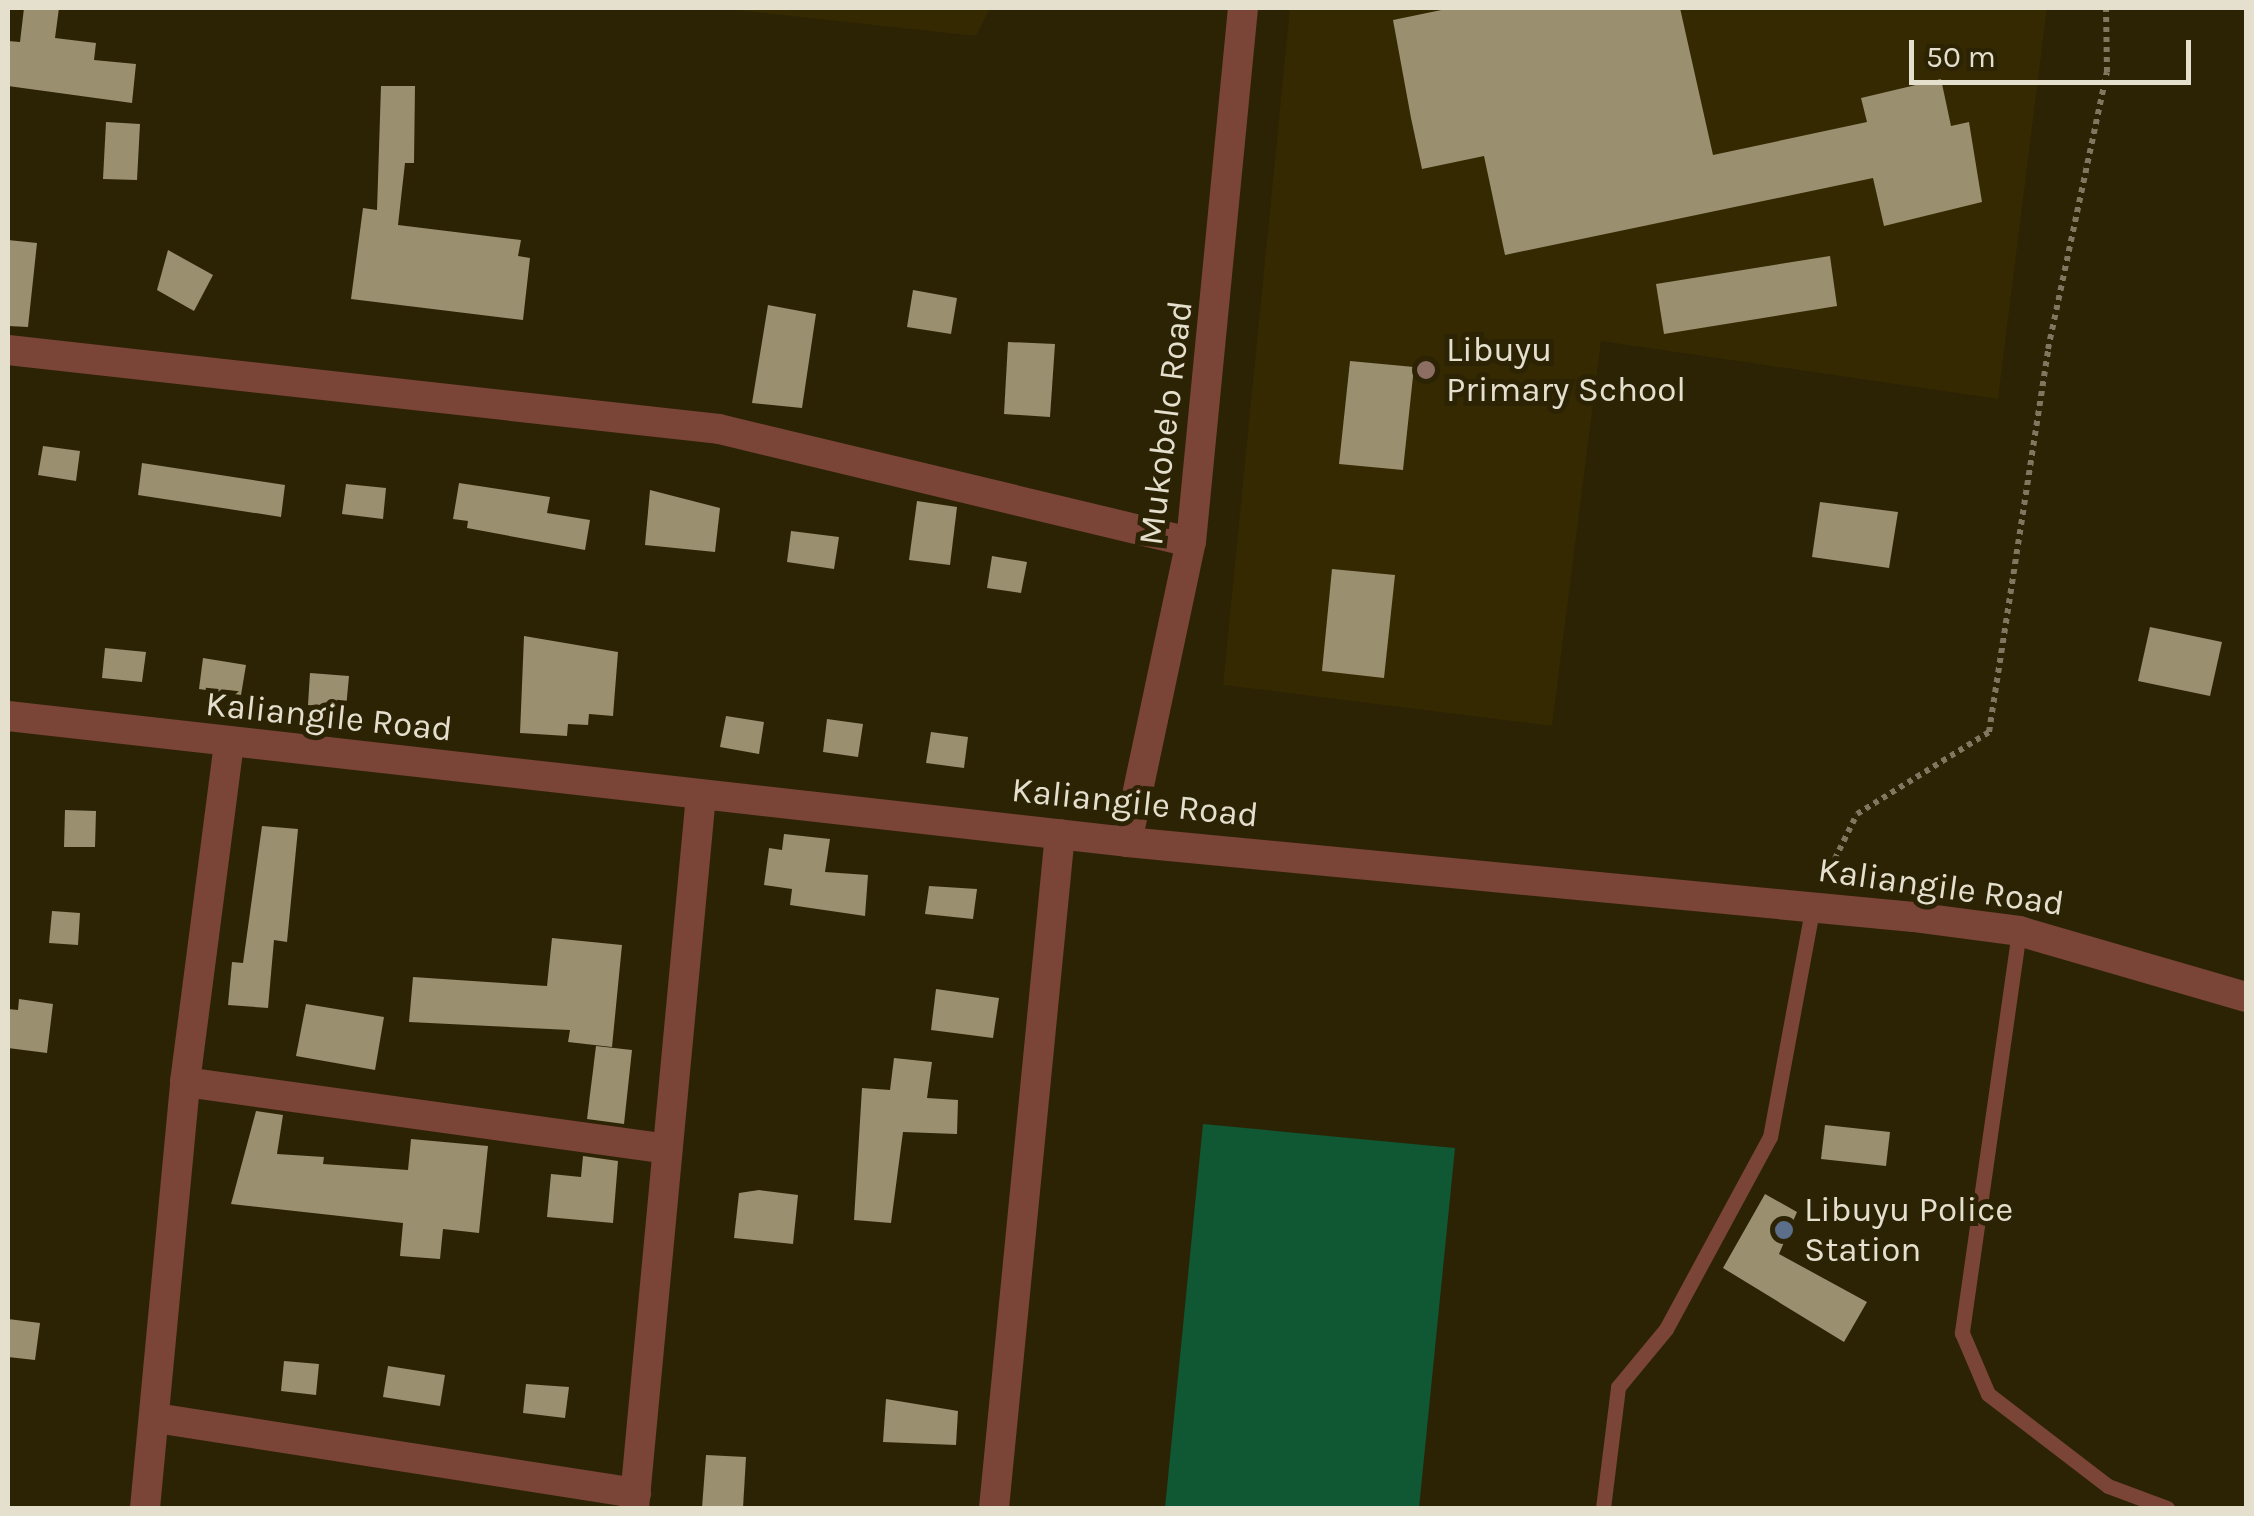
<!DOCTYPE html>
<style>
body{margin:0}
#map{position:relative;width:2254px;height:1516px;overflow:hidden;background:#2c2305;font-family:Karla,sans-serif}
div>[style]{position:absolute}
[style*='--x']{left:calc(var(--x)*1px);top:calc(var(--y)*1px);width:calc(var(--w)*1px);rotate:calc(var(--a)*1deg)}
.built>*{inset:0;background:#342901}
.green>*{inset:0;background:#105734}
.building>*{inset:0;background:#9a8f6f}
.path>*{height:6px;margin-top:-3px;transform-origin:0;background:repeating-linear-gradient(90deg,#7f775f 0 5px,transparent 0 10px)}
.service>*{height:15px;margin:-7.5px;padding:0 7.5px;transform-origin:7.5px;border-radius:7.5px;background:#7a4437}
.minor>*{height:30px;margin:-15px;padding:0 15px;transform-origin:15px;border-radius:15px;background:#7a4437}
.dots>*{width:28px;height:28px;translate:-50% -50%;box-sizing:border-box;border:5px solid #2c2305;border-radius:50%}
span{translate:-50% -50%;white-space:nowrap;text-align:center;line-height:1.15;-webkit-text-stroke:10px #2c2305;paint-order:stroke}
.poi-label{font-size:35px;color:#e5dfce}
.left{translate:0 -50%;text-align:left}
.street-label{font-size:35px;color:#e5dfce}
.frame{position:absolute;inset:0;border:10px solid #e5dfce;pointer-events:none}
.scale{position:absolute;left:1909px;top:40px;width:282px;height:45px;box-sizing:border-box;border:5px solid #e5dfce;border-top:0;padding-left:12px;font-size:30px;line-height:35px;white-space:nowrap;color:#e5dfce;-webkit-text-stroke:8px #2c2305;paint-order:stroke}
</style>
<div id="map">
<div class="built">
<div style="clip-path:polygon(717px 8px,990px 8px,976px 36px)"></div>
<div style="clip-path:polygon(1290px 8px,2047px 8px,1998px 399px,1601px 341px,1552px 726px,1223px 685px)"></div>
</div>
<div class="green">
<div style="clip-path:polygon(1203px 1124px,1455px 1148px,1419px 1508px,1165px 1508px)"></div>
</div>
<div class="building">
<div style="clip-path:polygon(24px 8px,59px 8px,55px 38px,96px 43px,94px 60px,136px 64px,132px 103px,8px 86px,8px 41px,20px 42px)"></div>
<div style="clip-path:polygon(1451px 8px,1680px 8px,1713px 155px,1867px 122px,1861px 98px,1941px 79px,1951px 126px,1969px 122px,1982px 202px,1884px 226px,1873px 178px,1505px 255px,1484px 156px,1422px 169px,1411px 118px,1393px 20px)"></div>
<div style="clip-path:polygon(381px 86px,415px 86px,414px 163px,405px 163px,398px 225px,521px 240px,518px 256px,530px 258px,523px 320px,351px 299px,363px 208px,377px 210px)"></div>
<div style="clip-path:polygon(106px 122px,140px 124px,137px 180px,103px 179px)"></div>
<div style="clip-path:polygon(8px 240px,37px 243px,28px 327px,8px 326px)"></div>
<div style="clip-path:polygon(168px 250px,213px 275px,194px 311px,157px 290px)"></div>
<div style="clip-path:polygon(1830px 256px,1837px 306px,1664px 334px,1656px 284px)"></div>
<div style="clip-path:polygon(913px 290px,957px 298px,951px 334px,907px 327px)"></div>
<div style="clip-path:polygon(768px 305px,816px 314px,802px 408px,752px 403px)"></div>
<div style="clip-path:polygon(1008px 342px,1055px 344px,1050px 417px,1004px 414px)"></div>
<div style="clip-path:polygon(1350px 361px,1414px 367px,1403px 470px,1339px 464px)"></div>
<div style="clip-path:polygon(43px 446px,80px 451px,76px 481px,38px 475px)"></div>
<div style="clip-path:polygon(142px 463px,285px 485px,281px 517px,138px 495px)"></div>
<div style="clip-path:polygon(459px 483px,550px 497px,547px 513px,590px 520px,585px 550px,467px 528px,468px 521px,453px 519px)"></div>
<div style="clip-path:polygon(346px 484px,386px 488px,383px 519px,342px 514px)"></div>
<div style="clip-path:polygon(650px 490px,720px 508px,715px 552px,645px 545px)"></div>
<div style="clip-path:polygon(917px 501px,957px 507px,950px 565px,909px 560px)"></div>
<div style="clip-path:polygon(1820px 502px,1898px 512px,1889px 568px,1812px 557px)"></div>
<div style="clip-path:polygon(791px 531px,839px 537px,834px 569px,787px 562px)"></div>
<div style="clip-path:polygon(992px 556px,1027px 562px,1021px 593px,987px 588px)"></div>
<div style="clip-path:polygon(1332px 569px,1395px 575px,1384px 678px,1322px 671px)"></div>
<div style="clip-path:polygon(2150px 627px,2222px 642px,2210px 696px,2138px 681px)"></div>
<div style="clip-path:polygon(524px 636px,618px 652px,613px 716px,589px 714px,588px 725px,568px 724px,567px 736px,520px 733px)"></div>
<div style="clip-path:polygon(105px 648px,146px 652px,142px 682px,102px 678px)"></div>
<div style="clip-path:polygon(203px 658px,246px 665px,241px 695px,199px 689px)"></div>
<div style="clip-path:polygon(310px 673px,349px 676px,346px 708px,308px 705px)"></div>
<div style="clip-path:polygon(726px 716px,764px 722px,759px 754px,720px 747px)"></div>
<div style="clip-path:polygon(827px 719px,863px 724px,858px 757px,823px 752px)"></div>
<div style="clip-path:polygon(931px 732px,968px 737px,964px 768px,926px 763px)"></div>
<div style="clip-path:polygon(65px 810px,96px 811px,95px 847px,64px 847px)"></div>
<div style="clip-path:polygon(262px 826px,298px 829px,287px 942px,274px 940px,268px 1008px,228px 1005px,232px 962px,243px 963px)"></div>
<div style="clip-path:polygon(784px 834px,830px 839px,825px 872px,868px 875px,865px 916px,790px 905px,792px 889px,764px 885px,769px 848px,782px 850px)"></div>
<div style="clip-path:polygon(929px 886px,977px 889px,973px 919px,925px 914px)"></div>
<div style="clip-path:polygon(52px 911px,80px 913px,78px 945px,49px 943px)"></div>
<div style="clip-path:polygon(552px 938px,622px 945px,612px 1047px,568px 1042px,570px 1030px,409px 1022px,413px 977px,547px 986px)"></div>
<div style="clip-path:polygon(936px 989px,999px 998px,993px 1038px,931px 1030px)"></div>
<div style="clip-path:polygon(19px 999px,53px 1004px,47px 1053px,8px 1048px,8px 1009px,18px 1010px)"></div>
<div style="clip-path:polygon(306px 1004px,384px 1017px,375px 1070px,296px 1056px)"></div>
<div style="clip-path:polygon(596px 1046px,632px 1050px,624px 1124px,587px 1119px)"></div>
<div style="clip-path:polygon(894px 1058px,932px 1062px,927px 1098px,958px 1100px,957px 1134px,903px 1132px,891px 1223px,854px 1220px,862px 1088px,890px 1090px)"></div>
<div style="clip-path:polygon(256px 1111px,283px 1115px,277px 1154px,324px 1157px,323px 1164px,408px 1170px,411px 1139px,488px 1146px,479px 1233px,443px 1229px,440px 1259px,400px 1256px,403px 1223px,231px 1204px)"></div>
<div style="clip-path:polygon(1825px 1125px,1890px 1132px,1886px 1166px,1821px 1159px)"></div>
<div style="clip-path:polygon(583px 1156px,618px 1161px,613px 1223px,547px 1217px,551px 1174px,581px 1177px)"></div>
<div style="clip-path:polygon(759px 1190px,798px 1195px,793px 1244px,734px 1238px,739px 1193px)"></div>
<div style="clip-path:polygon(1765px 1194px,1797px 1212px,1779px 1254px,1867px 1302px,1844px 1342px,1723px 1268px)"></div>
<div style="clip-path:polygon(8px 1319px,40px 1323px,35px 1360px,8px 1357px)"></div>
<div style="clip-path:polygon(284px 1361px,319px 1364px,316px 1395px,281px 1391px)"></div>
<div style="clip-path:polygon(388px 1366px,445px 1375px,440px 1406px,383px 1397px)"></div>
<div style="clip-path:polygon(526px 1384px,569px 1387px,565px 1418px,523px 1413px)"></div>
<div style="clip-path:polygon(886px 1399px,958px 1411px,956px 1445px,883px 1442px)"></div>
<div style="clip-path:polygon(706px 1455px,746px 1457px,743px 1508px,702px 1508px)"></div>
</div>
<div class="path">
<div style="--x:1826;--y:877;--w:70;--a:-63.8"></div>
<div style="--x:1857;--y:814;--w:155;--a:-31.8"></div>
<div style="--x:1989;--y:732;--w:388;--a:-81.2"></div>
<div style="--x:2048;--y:349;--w:283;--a:-78"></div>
<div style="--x:2107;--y:72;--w:64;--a:-90.9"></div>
</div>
<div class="service">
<div style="--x:2019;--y:931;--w:406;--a:98.1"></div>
<div style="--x:1962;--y:1333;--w:66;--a:66.9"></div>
<div style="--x:1988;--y:1394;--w:151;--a:37.5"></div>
<div style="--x:2108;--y:1486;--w:63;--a:20.4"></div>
<div style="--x:1603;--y:1508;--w:122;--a:-82.9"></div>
<div style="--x:1618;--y:1387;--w:75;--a:-50.4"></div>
<div style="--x:1666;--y:1329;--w:218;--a:-61.6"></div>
<div style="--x:1770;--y:1137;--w:236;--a:-79.5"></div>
</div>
<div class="minor">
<div style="--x:8;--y:350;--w:715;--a:6.34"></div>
<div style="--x:719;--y:429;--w:485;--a:13.5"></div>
<div style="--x:8;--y:716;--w:1126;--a:6.42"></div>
<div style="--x:1127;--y:842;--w:790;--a:5.45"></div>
<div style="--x:1913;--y:917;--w:107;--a:7.5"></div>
<div style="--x:2019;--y:931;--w:236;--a:16.2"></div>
<div style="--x:1127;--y:842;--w:307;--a:-78"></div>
<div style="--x:1191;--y:542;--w:537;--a:-84.44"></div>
<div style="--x:185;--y:1082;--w:487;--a:7.9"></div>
<div style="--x:156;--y:1418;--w:486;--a:8.9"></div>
<div style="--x:145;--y:1508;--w:428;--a:-84.6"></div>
<div style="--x:185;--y:1082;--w:340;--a:-82.6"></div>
<div style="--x:634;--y:1508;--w:716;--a:-84.63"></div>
<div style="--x:994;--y:1508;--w:677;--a:-84.41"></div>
</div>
<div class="dots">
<div style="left:1426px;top:370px;background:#8d6e63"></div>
<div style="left:1784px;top:1230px;background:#5c6f8a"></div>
</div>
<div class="poi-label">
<span class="left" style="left:1446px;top:370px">Libuyu<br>Primary School</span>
<span class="left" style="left:1804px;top:1230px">Libuyu Police<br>Station</span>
</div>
<div class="street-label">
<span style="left:1166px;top:423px;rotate:-83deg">Mukobelo Road</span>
<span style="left:329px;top:717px;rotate:6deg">Kaliangile Road</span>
<span style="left:1135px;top:803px;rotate:6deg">Kaliangile Road</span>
<span style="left:1941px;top:887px;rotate:8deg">Kaliangile Road</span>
</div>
<div class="frame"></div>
<div class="scale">50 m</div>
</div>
